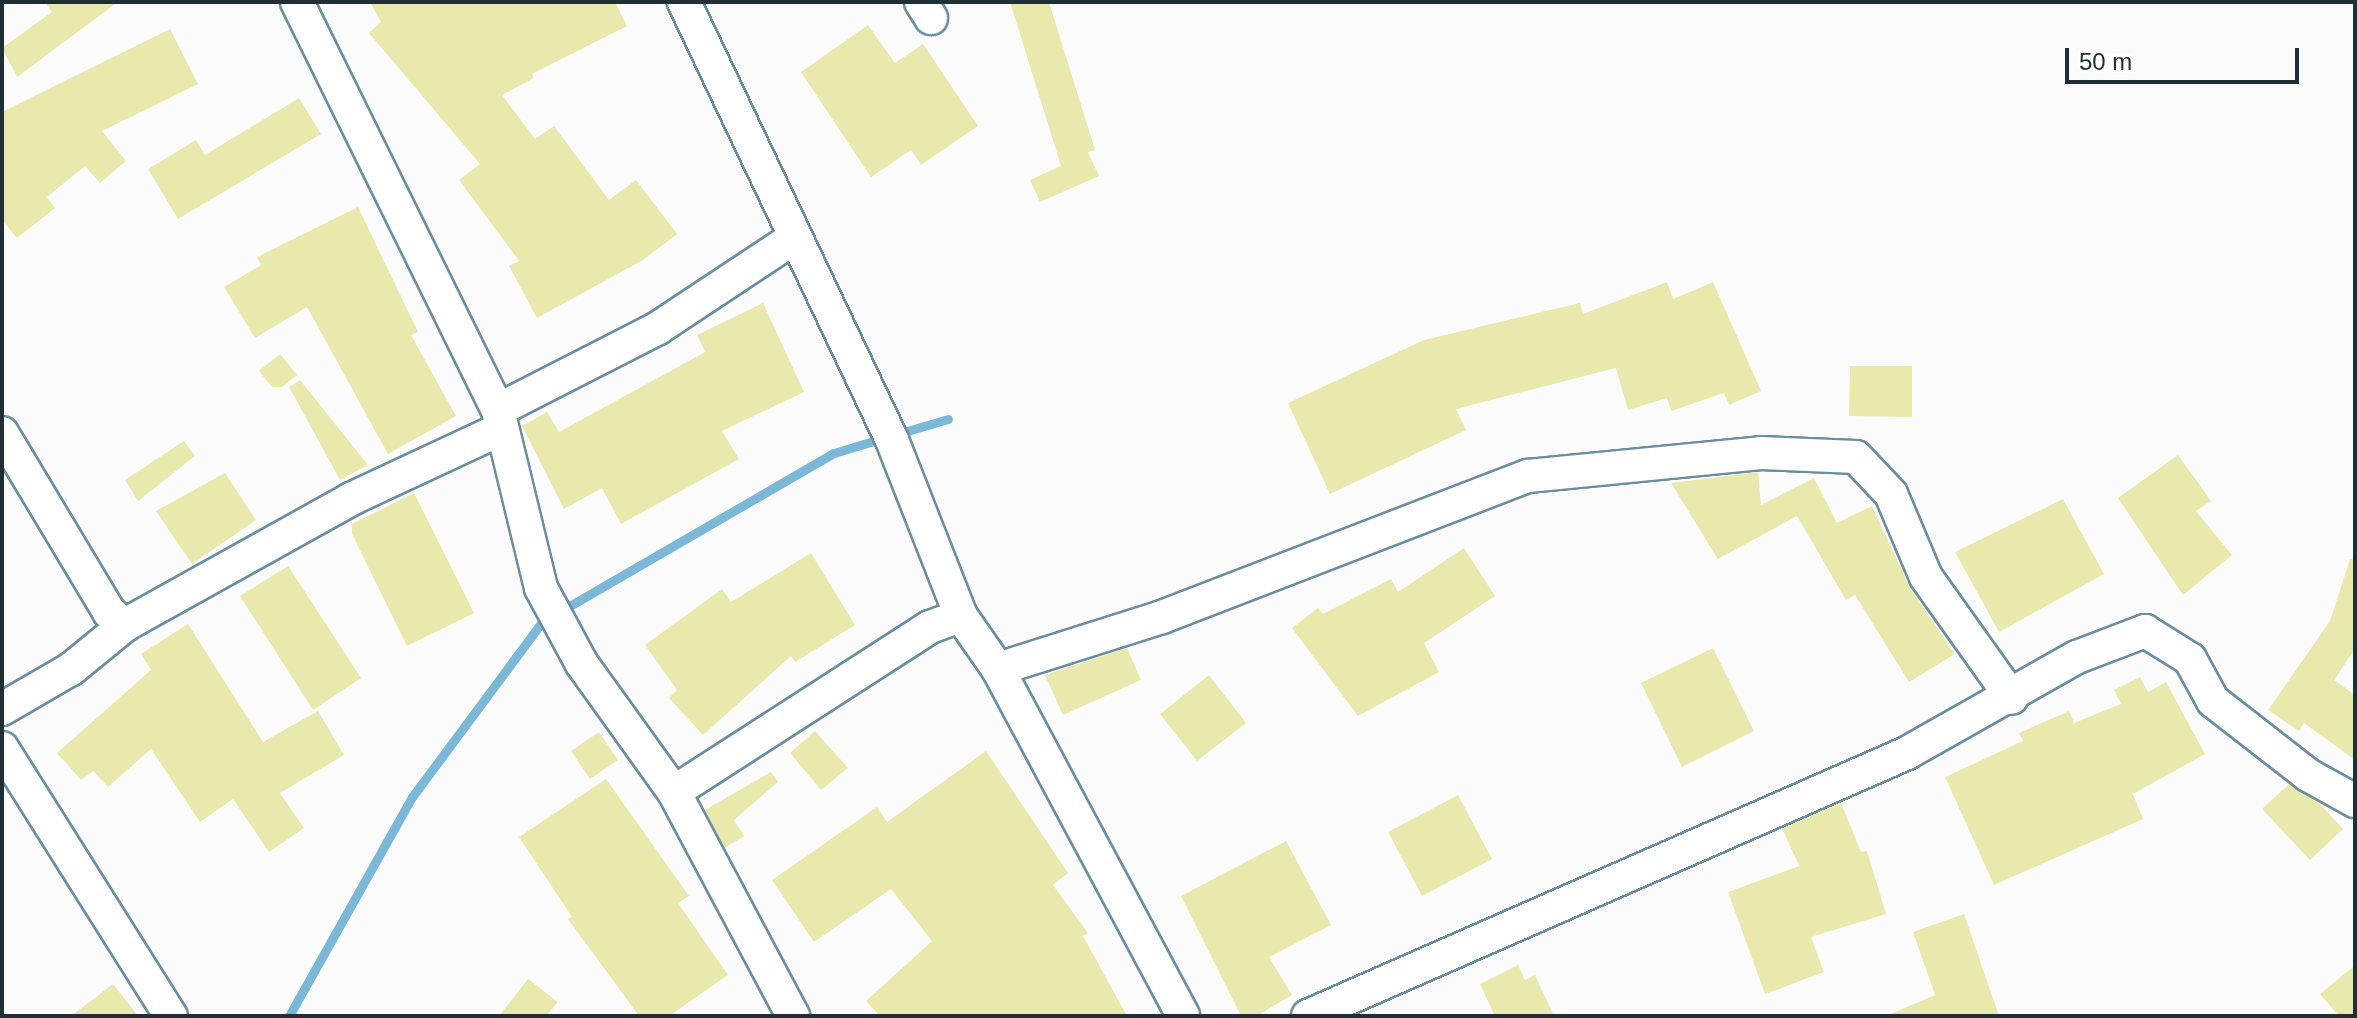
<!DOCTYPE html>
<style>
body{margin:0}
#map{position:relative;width:2357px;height:1018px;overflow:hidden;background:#fbfbfb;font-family:Helvetica,sans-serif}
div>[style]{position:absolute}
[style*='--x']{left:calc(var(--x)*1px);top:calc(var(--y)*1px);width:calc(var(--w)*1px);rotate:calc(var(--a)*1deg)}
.stream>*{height:9px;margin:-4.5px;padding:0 4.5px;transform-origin:4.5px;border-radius:4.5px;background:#7bb8d7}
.building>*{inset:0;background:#e9e9ae}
.roads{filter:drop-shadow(2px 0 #6c8d9f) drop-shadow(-2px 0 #6c8d9f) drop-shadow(0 2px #6c8d9f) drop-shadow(0 -2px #6c8d9f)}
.minor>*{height:32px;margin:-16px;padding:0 16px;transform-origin:16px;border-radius:16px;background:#fff}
span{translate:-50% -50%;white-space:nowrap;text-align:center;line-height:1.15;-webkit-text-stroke:7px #fff;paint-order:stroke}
.frame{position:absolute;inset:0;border:4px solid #202e35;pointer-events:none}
.scale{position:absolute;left:2065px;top:48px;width:234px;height:36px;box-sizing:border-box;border:4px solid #202e35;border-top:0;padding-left:10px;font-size:24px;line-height:28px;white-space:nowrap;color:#202e35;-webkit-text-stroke:6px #fff;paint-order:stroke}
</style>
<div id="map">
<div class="stream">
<div style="--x:897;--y:434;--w:53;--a:-16.4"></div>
<div style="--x:289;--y:1016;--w:251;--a:-60.7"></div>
<div style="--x:412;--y:797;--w:218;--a:-53.4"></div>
<div style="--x:542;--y:622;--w:337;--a:-30.1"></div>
<div style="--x:834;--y:453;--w:51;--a:-17"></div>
</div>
<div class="building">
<div style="clip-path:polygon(45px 2px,118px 2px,17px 77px,2px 48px,52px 12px)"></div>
<div style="clip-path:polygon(370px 2px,615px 2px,627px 26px,532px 74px,534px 78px,502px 95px,535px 139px,554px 126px,609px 200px,636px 180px,677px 234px,643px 260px,537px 318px,509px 266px,519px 261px,459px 180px,480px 164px,369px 33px,381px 22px)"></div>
<div style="clip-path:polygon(1010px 2px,1049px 2px,1095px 150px,1088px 152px,1099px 176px,1040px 202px,1030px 180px,1061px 166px)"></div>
<div style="clip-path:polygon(868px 25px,895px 63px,923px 44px,978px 126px,921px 165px,911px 150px,871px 177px,801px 72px)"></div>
<div style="clip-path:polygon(170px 29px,198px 84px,102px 131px,126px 161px,100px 183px,85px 166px,47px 197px,55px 208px,17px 238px,2px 220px,2px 112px)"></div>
<div style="clip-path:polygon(299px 98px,321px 134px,178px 219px,148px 169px,196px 140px,205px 155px)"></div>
<div style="clip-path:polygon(358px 207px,418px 332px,411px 335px,456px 416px,388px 454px,307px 307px,255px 338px,224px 287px,261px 265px,257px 257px)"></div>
<div style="clip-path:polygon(1667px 282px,1673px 299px,1713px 282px,1761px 391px,1729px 405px,1724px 393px,1671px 411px,1667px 398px,1628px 410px,1616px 368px,1456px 409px,1466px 430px,1330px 494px,1288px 403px,1424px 340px,1580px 303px,1583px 314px)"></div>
<div style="clip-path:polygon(763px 303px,804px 392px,722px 431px,739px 459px,621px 524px,602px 488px,564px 509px,522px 426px,547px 412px,559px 432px,705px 352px,697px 335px)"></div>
<div style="clip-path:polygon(280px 354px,297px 375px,282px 387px,272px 387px,259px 371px)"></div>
<div style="clip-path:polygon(1850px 366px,1912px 366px,1912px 417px,1849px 416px)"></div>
<div style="clip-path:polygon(300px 380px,368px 465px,340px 480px,289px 387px)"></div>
<div style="clip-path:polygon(184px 441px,195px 456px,138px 501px,125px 480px)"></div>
<div style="clip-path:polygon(2178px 455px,2211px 501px,2196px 511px,2232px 555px,2183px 595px,2118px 498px)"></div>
<div style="clip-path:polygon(1758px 472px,1761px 505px,1814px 478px,1837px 523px,1872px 506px,1910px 588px,1955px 654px,1909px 682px,1855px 595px,1846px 600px,1797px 516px,1718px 559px,1671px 483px)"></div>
<div style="clip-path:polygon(225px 473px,256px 520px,192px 564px,156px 511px)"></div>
<div style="clip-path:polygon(414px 493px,474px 613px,407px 646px,352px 534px,352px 524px)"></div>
<div style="clip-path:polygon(2063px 499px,2104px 574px,1999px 632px,1955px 552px)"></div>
<div style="clip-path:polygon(1464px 548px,1495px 596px,1424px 643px,1439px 672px,1358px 716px,1292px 628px,1318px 608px,1323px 614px,1391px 579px,1398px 592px)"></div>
<div style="clip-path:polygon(811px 553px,855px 625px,795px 662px,791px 656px,703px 735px,669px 698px,677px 690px,645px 645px,722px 589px,731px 602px)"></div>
<div style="clip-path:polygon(2350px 559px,2355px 560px,2355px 649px,2334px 680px,2355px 695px,2355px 760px,2304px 723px,2299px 731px,2268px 710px,2330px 621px)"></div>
<div style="clip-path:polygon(288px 566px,361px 678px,313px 710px,240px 596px)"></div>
<div style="clip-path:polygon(188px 624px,263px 742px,318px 711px,344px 755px,280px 793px,304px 828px,269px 852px,233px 799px,200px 822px,151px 749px,108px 787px,93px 771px,81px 780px,57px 753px,151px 670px,141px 654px)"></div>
<div style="clip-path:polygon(1127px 648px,1141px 680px,1063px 715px,1045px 675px)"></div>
<div style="clip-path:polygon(1713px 648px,1754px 731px,1682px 767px,1641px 683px)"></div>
<div style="clip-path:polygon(1209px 675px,1246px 723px,1197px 761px,1160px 714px)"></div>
<div style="clip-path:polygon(2140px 677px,2148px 692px,2166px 682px,2205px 754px,2133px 794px,2143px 819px,1994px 885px,1945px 777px,2023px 741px,2019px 733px,2069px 711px,2074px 723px,2121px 704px,2114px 690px)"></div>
<div style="clip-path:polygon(815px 731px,848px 768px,821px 790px,790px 753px)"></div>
<div style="clip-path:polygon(599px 732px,618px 760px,590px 779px,571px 751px)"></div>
<div style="clip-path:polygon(986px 751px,1068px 873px,1053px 885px,1088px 933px,1083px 936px,1127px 1016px,880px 1016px,866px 1001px,932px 941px,891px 889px,814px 942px,772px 880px,877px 807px,887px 822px)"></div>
<div style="clip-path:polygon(771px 772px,778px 782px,734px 820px,744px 836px,725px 848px,705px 810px)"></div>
<div style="clip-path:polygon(606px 779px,689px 896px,678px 903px,728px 975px,669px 1016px,639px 1016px,568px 919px,572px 917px,519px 837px)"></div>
<div style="clip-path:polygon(2289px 784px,2319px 803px,2343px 829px,2310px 860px,2262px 809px)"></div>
<div style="clip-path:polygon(1458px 795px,1492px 859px,1422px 896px,1388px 832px)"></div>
<div style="clip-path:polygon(1841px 803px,1861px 852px,1867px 851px,1886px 914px,1811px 937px,1824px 972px,1765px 994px,1728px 892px,1799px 866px,1782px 828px)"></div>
<div style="clip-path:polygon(1286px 841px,1331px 925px,1269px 957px,1292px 995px,1256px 1016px,1241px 1016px,1181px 896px)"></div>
<div style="clip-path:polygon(1964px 914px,1999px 1016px,1886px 1016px,1935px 995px,1913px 932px)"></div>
<div style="clip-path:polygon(1518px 965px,1525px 980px,1535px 975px,1554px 1016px,1495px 1016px,1480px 984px)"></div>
<div style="clip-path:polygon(2355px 965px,2355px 1016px,2339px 1016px,2320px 994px)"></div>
<div style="clip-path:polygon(528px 979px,558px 1002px,546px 1016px,499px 1016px)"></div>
<div style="clip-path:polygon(113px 984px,138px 1016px,71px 1016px)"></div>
</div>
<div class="roads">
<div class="minor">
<div style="--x:297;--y:2;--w:455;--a:63.8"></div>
<div style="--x:498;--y:410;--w:183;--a:76.4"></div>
<div style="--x:541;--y:588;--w:86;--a:61.7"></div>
<div style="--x:582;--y:664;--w:158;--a:54.3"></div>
<div style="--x:674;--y:792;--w:305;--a:-32.8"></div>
<div style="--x:930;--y:627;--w:33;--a:-20"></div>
<div style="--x:961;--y:616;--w:65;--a:55.1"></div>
<div style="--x:998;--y:669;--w:393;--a:61.9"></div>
<div style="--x:684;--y:2;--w:485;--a:64.6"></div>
<div style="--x:892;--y:440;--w:189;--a:68.6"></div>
<div style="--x:921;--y:2;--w:19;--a:58"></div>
<div style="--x:498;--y:410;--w:180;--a:-27.1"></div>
<div style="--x:658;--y:328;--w:163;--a:-33.5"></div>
<div style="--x:2;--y:433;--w:209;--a:59.1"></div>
<div style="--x:109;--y:612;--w:21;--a:39"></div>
<div style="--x:125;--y:625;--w:70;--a:140.8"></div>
<div style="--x:71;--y:669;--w:80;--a:149.9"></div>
<div style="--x:125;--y:625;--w:259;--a:-29.1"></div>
<div style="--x:351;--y:499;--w:166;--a:-25"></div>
<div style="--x:998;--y:669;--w:172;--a:-17.6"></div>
<div style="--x:1162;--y:617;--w:392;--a:-21.1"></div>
<div style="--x:1528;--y:476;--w:234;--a:-5.6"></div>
<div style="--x:1761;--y:453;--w:95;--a:2.4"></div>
<div style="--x:1856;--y:457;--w:51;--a:46.6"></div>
<div style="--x:1891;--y:494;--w:90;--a:67.1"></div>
<div style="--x:1926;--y:577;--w:148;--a:54.6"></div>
<div style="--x:2;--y:748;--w:317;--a:57.8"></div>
<div style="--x:674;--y:792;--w:254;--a:62"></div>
<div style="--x:1308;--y:1016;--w:654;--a:-23.7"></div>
<div style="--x:1907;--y:753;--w:195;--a:-29.5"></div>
<div style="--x:2077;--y:657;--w:73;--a:-20.9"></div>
<div style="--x:2145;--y:631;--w:53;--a:31.9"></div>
<div style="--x:2190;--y:659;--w:48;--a:61.3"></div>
<div style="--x:2213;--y:701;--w:120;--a:37.9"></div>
<div style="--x:2308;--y:775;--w:54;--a:29"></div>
</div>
</div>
<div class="frame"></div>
<div class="scale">50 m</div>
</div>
